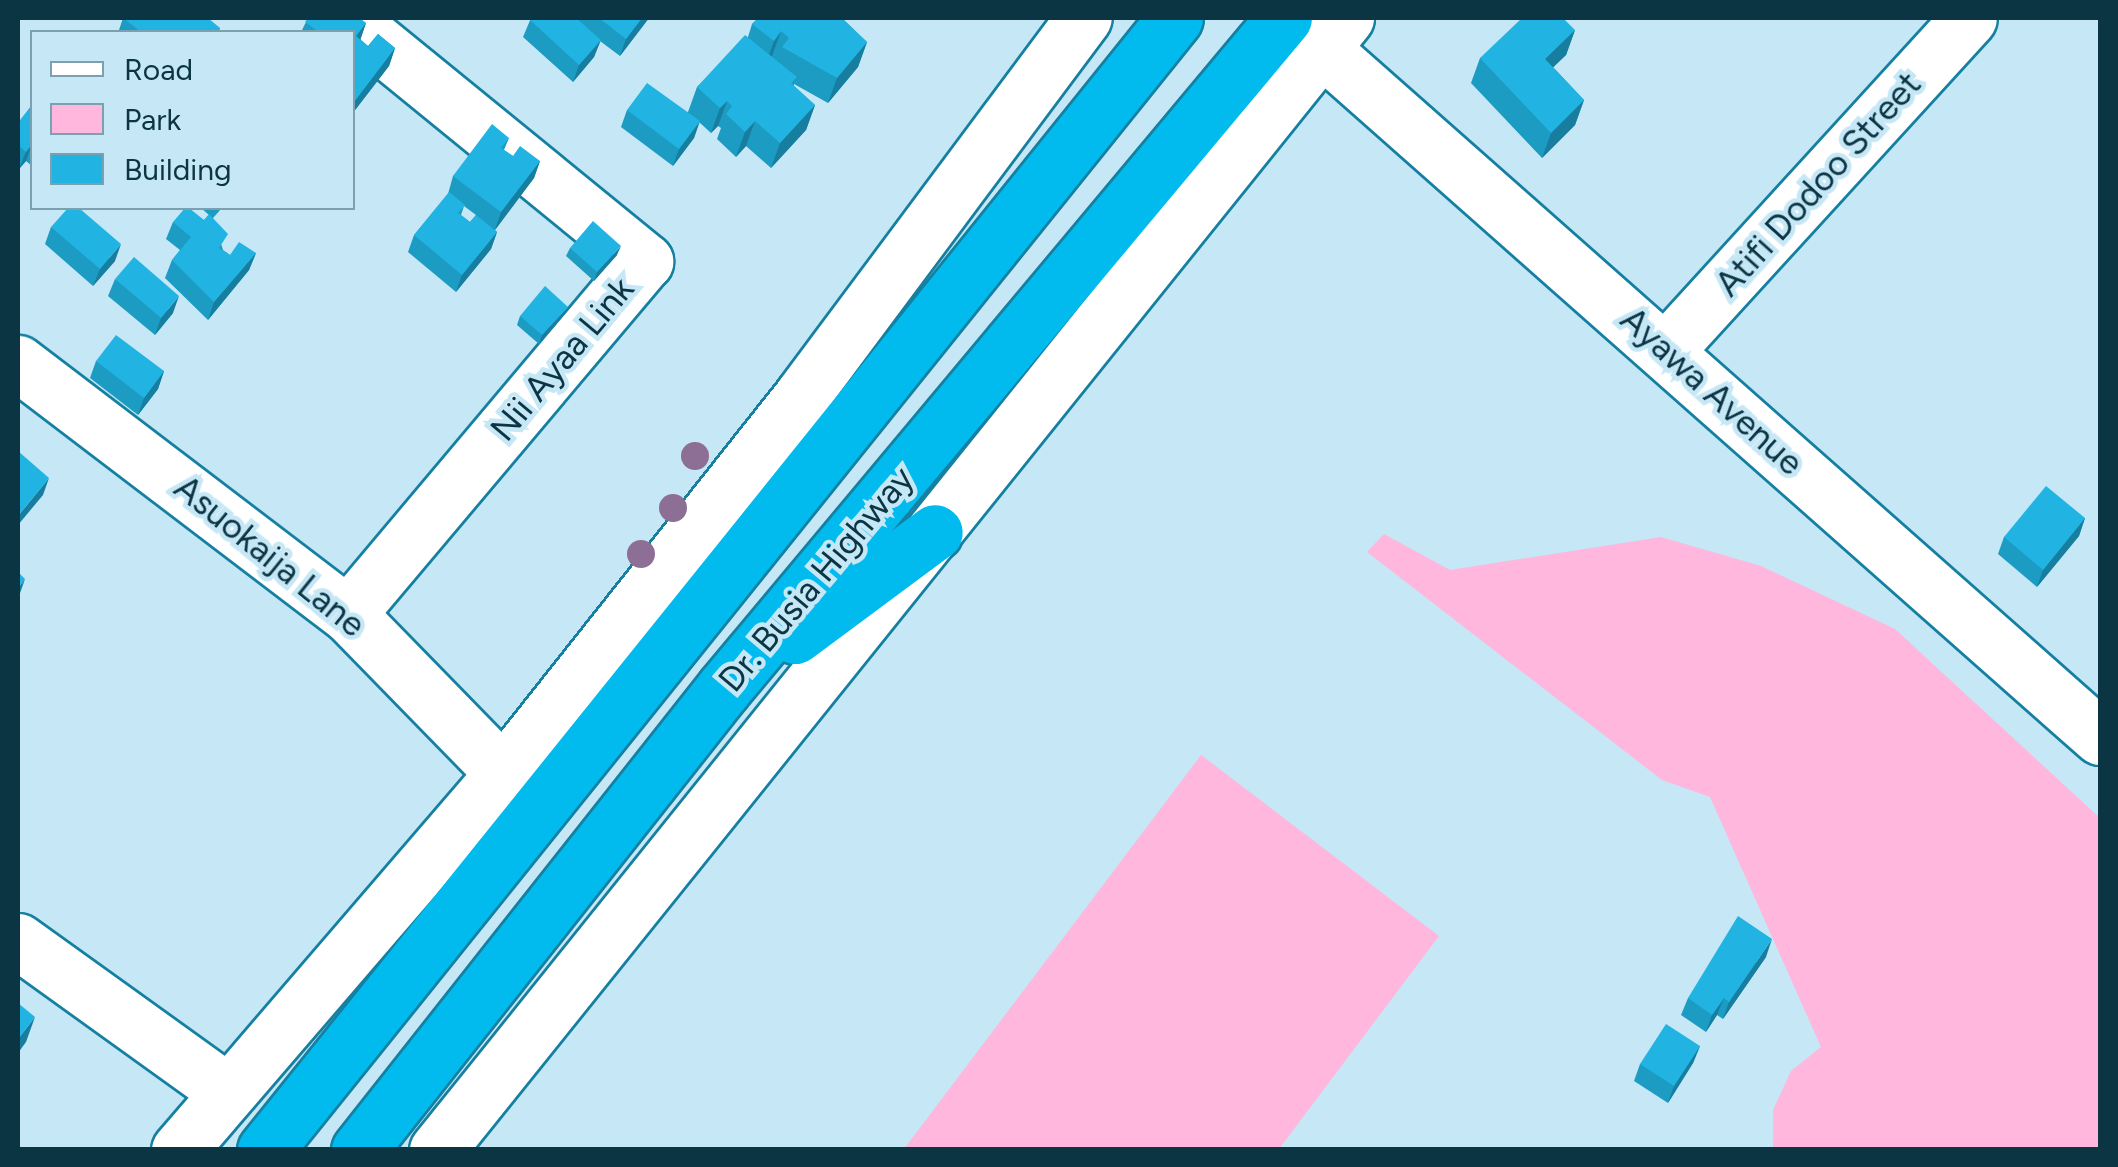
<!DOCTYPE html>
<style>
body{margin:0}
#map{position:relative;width:2118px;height:1167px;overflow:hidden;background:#c5e7f6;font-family:Figtree,sans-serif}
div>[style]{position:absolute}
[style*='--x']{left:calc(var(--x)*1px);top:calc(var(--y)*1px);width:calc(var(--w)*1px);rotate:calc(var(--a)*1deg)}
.green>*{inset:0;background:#ffb7dd}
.roads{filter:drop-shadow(2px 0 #1580a1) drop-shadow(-2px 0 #1580a1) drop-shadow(0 2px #1580a1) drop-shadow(0 -2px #1580a1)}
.minor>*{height:55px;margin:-27.5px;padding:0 27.5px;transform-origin:27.5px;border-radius:27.5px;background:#fff}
.highway>*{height:55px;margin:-27.5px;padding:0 27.5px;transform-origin:27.5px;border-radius:27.5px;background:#01bbee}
.trees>*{width:28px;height:28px;margin:-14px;border-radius:50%;background:#8d6e94}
.wall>*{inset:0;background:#1c9bc3}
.shaded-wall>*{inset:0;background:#177e9f}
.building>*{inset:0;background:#21b4e3}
span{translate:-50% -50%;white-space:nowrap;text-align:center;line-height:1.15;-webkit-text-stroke:9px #c5e7f6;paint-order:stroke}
.street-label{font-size:35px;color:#0c3544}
.frame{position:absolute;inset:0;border:20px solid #0c3544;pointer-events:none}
.legend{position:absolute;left:30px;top:30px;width:325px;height:180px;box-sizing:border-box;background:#c5e7f6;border:2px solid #7ba0af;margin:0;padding:12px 18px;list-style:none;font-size:30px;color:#0c3544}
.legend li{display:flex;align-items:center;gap:20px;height:50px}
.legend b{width:50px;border:2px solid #7ba0af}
</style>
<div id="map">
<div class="green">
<div style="clip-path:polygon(1384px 534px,1450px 570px,1661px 537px,1761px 566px,1895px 629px,2100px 818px,2100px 1149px,1773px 1149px,1773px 1110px,1791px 1071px,1821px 1047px,1710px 797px,1662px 780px,1367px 552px)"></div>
<div style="clip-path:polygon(1201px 755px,1439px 936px,1279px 1149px,904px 1149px)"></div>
</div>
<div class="roads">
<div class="minor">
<div style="--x:347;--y:18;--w:385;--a:39.2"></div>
<div style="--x:645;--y:261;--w:461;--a:130.1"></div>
<div style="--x:1321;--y:48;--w:1040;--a:41.49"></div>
<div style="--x:1666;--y:350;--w:449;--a:-47.6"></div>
<div style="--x:18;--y:363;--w:415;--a:37.3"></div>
<div style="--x:348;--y:614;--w:222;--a:45.7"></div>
<div style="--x:18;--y:941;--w:255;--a:35.7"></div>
<div style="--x:179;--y:1150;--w:497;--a:-49.3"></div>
<div style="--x:503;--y:773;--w:480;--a:-51.6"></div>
<div style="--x:801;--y:397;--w:473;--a:-53.3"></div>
<div style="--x:437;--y:1150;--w:1452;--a:-51.24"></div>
</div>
<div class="highway">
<div style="--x:795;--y:636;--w:174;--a:-36.6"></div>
<div style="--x:265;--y:1150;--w:1452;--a:-51.2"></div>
<div style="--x:359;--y:1150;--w:589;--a:-51.69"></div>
<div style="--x:724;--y:688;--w:873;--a:-50.11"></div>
</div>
</div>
<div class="trees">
<div style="left:695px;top:456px"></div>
<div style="left:673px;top:508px"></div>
<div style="left:641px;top:554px"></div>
</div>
<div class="wall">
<div style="clip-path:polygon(123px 18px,220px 28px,219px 32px,111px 32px,119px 30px)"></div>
<div style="clip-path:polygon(308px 18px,359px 18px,366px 23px,360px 39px,368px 46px,378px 34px,395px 48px,389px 66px,352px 114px,352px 32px,301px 32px)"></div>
<div style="clip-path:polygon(531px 18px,649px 18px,620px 56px,600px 41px,594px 57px,573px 82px,523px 37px)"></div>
<div style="clip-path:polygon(758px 18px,843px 18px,843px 19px,867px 42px,858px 67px,828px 103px,794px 84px,794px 86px,815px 105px,806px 130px,771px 168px,746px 146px,736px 157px,717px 139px,721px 128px,718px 126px,711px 133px,699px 122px,694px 138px,673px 166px,621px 127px,627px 110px,688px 112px,697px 87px,748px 37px,752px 24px)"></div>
<div style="clip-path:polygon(1575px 30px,1566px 55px,1553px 67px,1584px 100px,1575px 125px,1542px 158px,1471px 83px,1480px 58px)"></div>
<div style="clip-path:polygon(32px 105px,32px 166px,26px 161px,19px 169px,18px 167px,18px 123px)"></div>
<div style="clip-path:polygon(evenodd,509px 138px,504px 150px,513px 156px,540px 161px,534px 178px,495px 230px,497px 232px,491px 249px,456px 292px,408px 252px,414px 235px,448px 194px,453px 176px,509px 138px,464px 206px,476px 215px,470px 222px,461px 215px,464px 206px)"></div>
<div style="clip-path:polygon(201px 208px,222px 208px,213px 218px,223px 250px,230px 255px,256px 253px,249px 270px,208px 320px,165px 278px,172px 260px,180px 250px,166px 239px,173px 222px,204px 220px,209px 215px)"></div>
<div style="clip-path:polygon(51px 227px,115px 261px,93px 286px,45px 244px)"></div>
<div style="clip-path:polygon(570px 248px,617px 255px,594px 281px,566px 256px)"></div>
<div style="clip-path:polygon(115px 279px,173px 313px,155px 335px,108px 296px)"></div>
<div style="clip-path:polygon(564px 315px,539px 344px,517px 325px,520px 316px)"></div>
<div style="clip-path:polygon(96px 361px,164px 371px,158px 389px,138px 415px,90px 378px)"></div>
<div style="clip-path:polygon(2085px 518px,2079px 536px,2037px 587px,1998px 554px,2004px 537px)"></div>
<div style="clip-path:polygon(1766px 957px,1723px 1019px,1717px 1015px,1706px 1032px,1681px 1015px,1688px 998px)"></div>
<div style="clip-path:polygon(1700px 1046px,1693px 1063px,1668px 1103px,1634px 1081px,1640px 1064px)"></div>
</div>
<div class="shaded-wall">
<div style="clip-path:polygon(642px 18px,649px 18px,620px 56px,626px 39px)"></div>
<div style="clip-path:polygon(366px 23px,360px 41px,356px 36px)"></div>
<div style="clip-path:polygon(1575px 30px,1566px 55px,1536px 84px,1545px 59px)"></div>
<div style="clip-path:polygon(781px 31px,772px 56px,765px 66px,774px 41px)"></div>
<div style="clip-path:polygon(601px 40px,594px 57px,573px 82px,579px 65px)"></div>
<div style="clip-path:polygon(867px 42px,858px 67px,828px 103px,837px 78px)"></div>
<div style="clip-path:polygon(395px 48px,389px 66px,352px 114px,354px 102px)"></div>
<div style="clip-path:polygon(1584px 100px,1575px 125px,1542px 158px,1551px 133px)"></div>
<div style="clip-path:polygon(727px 101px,718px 126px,711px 133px,720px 108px)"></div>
<div style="clip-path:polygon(815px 105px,806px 130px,771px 168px,780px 143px)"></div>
<div style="clip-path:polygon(700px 121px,694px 138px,673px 166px,679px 149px)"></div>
<div style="clip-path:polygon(755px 121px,746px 146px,736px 157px,745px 132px)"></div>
<div style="clip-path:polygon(32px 144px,26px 161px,19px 169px,26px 152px)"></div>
<div style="clip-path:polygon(540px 161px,534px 178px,495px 230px,501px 212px)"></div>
<div style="clip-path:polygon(497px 232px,491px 249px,456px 292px,462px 275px)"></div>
<div style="clip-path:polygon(121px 244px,115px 261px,93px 286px,100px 269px)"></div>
<div style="clip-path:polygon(621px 246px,617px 255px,594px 281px,597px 272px)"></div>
<div style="clip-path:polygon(256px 253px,249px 270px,208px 320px,214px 302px)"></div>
<div style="clip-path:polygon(179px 296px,173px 313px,155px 335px,161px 318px)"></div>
<div style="clip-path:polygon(568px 307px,564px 315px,539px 344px,542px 335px)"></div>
<div style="clip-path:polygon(164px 371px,158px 389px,138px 415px,144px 398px)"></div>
<div style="clip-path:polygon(49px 478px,43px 495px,18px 525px,18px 516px)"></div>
<div style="clip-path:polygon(2085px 518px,2079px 536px,2037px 587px,2043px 570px)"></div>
<div style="clip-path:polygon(25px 579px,19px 596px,18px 598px,18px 588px)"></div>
<div style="clip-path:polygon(1772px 939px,1766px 957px,1723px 1019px,1729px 1002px)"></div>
<div style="clip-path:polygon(1724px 998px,1717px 1015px,1706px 1032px,1712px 1015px)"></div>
<div style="clip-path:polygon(35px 1017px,26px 1042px,18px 1053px,18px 1039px)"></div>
<div style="clip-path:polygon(1700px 1046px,1693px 1063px,1668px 1103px,1674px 1086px)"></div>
</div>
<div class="building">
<div style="clip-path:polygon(123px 18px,208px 18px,220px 28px,217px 32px,141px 32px)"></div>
<div style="clip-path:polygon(308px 18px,359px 18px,366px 23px,356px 36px,368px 46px,378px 34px,395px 48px,354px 102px,352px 100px,352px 32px,319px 32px,305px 22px)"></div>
<div style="clip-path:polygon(531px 18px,576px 18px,601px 40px,579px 65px,529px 19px)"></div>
<div style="clip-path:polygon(599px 18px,642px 18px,626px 39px)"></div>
<div style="clip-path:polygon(758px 18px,841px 18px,867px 42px,837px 78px,782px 47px,789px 38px,781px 31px,774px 41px,752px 24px)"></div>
<div style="clip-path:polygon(1522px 18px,1563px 18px,1575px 30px,1545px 59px,1584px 100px,1551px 133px,1480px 58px)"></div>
<div style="clip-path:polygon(745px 35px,797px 77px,791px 83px,815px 105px,780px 143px,755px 121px,745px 132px,726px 114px,732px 106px,727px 101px,720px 108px,697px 87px)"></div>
<div style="clip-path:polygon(647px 83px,700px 121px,679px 149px,627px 110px)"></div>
<div style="clip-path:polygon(32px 105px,32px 144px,26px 152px,18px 145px,18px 123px)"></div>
<div style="clip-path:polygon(492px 124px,509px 138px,501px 148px,513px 156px,520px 146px,540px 161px,501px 212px,453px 176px)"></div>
<div style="clip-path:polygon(449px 192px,465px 205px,458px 213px,470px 222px,476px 215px,497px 232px,462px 275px,414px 235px)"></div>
<div style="clip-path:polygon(68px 208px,79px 208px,121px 244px,100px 269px,51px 227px)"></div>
<div style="clip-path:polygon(185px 208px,189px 208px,204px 220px,209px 214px,228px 234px,219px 248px,230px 255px,239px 242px,256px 253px,214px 302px,172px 260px,191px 237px,173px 222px)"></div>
<div style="clip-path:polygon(593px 221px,621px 246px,597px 272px,570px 248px)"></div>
<div style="clip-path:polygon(134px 257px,179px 296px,161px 318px,115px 279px)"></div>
<div style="clip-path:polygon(545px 286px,568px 307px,542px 335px,520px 316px)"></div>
<div style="clip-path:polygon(116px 335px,164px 371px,144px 398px,96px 361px)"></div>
<div style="clip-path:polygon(18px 451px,49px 478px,18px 516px)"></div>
<div style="clip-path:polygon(2046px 486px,2085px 518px,2043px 570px,2004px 537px)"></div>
<div style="clip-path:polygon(18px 572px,25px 579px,18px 588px)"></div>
<div style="clip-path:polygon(1738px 916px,1772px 939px,1729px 1002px,1724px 998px,1712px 1015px,1688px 998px)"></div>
<div style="clip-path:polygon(18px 1003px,35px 1017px,18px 1039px)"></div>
<div style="clip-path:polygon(1666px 1024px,1700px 1046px,1674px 1086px,1640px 1064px)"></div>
</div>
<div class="street-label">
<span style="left:1818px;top:184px;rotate:-48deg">Atifi Dodoo Street</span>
<span style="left:562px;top:359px;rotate:-50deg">Nii Ayaa Link</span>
<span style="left:1712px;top:391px;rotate:42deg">Ayawa Avenue</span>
<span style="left:270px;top:556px;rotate:39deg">Asuokaija Lane</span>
<span style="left:816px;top:579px;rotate:-50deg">Dr. Busia Highway</span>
</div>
<div class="frame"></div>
<ul class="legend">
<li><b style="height:12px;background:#fff"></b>Road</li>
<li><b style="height:28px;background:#ffb7dd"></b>Park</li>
<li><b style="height:28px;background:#21b4e3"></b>Building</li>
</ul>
</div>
